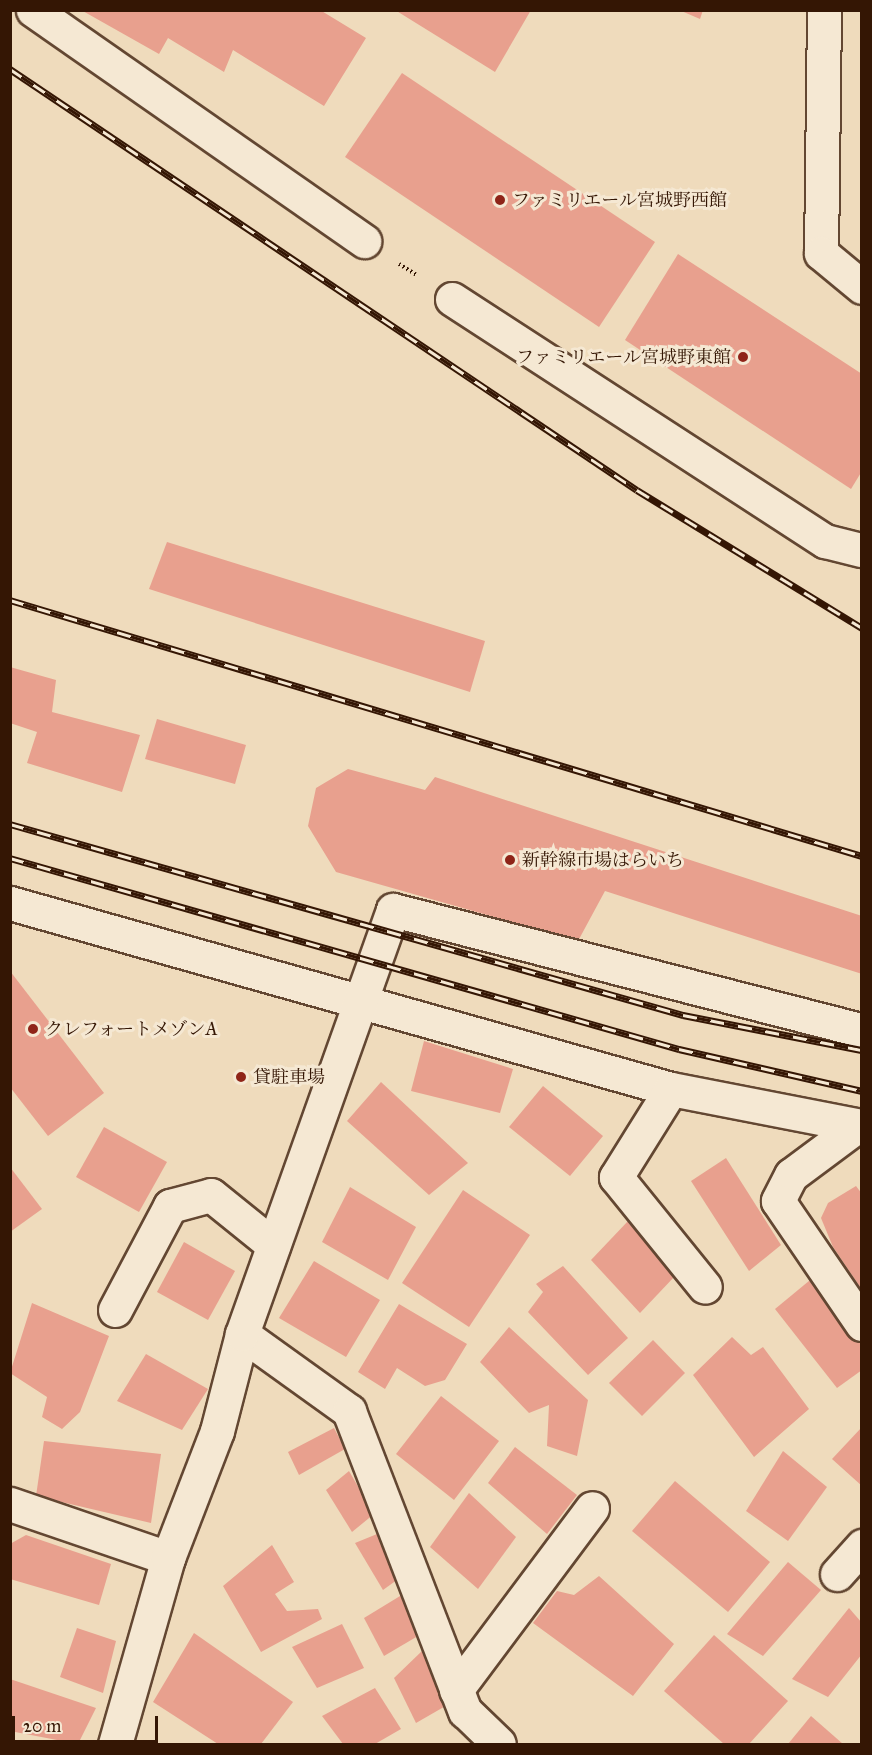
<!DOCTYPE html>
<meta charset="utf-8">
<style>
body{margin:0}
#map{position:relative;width:872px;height:1755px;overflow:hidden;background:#efdbbc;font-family:"IM FELL Great Primer","Noto Serif JP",serif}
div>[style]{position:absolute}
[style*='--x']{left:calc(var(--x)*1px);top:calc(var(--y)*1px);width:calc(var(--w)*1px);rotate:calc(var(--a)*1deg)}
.building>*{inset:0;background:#e8a08e}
.path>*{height:4px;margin-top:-2px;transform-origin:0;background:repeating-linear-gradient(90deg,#341604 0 1.5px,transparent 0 4.5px)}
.roads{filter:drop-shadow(2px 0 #634732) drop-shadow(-2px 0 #634732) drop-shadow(0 2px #634732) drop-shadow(0 -2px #634732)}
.minor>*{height:33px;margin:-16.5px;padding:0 16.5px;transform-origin:16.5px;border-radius:16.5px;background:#f5e8d3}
.rail>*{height:7px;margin-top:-3.5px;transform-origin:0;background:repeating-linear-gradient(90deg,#f5e8d3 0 14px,#341604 0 28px);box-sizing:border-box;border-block:2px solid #341604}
.dots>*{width:16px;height:16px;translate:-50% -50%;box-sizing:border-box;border:3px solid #f5e8d3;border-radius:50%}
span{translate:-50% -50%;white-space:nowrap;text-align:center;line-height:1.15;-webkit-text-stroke:6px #f5e8d3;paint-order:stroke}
.poi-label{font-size:18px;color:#341604}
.left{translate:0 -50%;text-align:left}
.right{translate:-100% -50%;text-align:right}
.frame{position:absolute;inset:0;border:12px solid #341604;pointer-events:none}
.scale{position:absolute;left:12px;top:1716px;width:146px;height:27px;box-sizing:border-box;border:3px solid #341604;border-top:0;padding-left:8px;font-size:18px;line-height:21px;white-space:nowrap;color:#341604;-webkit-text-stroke:4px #f5e8d3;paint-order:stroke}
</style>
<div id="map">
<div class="building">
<div style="clip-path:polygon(81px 10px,320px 10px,366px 38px,324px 106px,233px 50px,224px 72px,168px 38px,159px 54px)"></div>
<div style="clip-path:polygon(395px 10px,531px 10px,495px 72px)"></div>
<div style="clip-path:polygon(679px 10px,703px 10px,700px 19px)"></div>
<div style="clip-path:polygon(402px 73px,655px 242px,599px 327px,345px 157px)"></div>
<div style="clip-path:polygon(678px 254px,862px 374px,862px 471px,851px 489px,625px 340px)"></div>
<div style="clip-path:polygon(167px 542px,485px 641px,470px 692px,149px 589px)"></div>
<div style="clip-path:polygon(10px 667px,56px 680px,52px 712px,140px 735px,122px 792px,27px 763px,37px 732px,10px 723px)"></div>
<div style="clip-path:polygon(157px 719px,246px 745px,235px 784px,145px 759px)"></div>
<div style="clip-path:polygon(348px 769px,425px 790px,435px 777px,862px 916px,862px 974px,605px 891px,578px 941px,336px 872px,308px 826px,316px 788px)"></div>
<div style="clip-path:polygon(10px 971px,104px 1093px,48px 1136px,10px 1087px)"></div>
<div style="clip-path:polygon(424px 1041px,513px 1069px,500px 1113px,411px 1091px)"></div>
<div style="clip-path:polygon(381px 1082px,468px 1163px,429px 1195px,347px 1121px)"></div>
<div style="clip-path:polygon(543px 1086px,603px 1136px,570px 1176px,509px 1127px)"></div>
<div style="clip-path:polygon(104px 1127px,167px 1162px,139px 1212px,76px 1177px)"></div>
<div style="clip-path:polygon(726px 1158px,781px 1245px,749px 1271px,691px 1181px)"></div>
<div style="clip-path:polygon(10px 1167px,42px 1209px,10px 1232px)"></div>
<div style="clip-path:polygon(856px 1186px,862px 1194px,862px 1290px,833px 1247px,821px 1218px,828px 1203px)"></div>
<div style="clip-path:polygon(350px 1187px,416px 1227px,388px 1280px,322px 1242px)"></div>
<div style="clip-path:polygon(463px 1190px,530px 1235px,469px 1327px,402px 1283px)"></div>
<div style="clip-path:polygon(629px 1220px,675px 1276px,640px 1313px,591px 1260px)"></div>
<div style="clip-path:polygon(184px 1242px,235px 1271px,208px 1320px,157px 1292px)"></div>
<div style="clip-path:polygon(314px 1261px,380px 1300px,346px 1357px,279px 1318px)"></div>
<div style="clip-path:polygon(563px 1266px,628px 1338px,588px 1375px,528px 1312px,543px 1292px,536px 1284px)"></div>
<div style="clip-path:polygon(815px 1276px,862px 1341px,862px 1370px,837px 1388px,775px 1309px)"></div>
<div style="clip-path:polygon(32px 1303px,109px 1336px,80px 1412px,62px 1429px,42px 1417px,47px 1397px,10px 1373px)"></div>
<div style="clip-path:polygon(399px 1304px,467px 1344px,445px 1380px,425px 1386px,397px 1368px,385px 1389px,358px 1372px)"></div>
<div style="clip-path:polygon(509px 1327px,588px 1400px,577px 1456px,547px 1446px,549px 1405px,529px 1413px,480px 1362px)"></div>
<div style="clip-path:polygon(732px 1337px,751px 1355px,763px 1347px,809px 1409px,754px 1457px,693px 1375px)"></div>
<div style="clip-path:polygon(653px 1340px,685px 1373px,642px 1416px,609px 1383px)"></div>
<div style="clip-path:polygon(146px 1354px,208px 1389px,182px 1430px,117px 1401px)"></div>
<div style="clip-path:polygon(441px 1396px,499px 1441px,454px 1500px,396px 1454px)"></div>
<div style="clip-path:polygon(862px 1427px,862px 1486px,832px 1459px)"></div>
<div style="clip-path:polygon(334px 1428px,345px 1449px,299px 1475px,288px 1452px)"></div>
<div style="clip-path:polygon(44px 1441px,161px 1454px,151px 1523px,36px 1496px)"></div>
<div style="clip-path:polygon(515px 1447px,577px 1495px,547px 1534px,488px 1483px)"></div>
<div style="clip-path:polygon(783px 1451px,827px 1487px,788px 1541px,746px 1511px)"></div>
<div style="clip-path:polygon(349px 1471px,374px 1514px,352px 1532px,326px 1490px)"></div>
<div style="clip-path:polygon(675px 1481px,770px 1562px,728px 1612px,632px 1531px)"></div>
<div style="clip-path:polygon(469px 1493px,516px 1537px,478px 1589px,430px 1547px)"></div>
<div style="clip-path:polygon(382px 1532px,401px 1577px,383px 1590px,355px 1543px)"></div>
<div style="clip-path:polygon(26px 1535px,111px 1564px,99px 1605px,10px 1579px,10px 1544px)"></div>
<div style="clip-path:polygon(272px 1545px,294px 1582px,275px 1594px,287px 1611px,318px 1609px,322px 1619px,261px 1652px,223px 1586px)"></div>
<div style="clip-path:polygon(788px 1562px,821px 1590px,763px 1656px,727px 1634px)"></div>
<div style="clip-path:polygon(599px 1576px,674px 1644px,633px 1696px,533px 1623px,557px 1591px,574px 1595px)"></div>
<div style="clip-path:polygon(405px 1593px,423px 1633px,384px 1656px,364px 1618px)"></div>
<div style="clip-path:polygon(849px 1608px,862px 1623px,862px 1654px,828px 1697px,792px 1679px)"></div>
<div style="clip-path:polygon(342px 1624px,364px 1668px,317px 1688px,292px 1647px)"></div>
<div style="clip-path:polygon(77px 1628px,116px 1641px,103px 1693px,60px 1677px)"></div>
<div style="clip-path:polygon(194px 1633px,293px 1702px,261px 1744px,218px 1744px,153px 1702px)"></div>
<div style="clip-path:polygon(714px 1635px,788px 1701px,749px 1744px,724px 1744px,664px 1691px)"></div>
<div style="clip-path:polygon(422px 1651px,449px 1704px,416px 1723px,394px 1678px)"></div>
<div style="clip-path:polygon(10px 1679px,96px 1708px,78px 1744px,10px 1731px)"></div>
<div style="clip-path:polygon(375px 1688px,401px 1729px,375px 1744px,343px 1744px,322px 1716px)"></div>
<div style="clip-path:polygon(811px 1716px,843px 1744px,788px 1744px)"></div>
</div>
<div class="path">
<div style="--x:399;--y:264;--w:22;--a:32"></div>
</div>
<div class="roads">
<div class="minor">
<div style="--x:33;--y:10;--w:404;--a:34.9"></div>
<div style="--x:824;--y:10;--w:243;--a:90.7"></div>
<div style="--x:821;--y:253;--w:53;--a:39.7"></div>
<div style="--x:452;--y:299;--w:445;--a:33"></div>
<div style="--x:825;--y:541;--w:38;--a:14"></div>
<div style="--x:10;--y:903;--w:687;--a:15.72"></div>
<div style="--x:671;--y:1089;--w:195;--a:11"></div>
<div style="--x:671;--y:1089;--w:104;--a:122"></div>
<div style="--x:616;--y:1177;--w:141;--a:51"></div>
<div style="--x:857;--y:1126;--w:82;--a:143.4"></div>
<div style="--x:791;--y:1175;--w:29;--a:117"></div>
<div style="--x:778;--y:1201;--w:149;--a:55.7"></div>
<div style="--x:115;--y:1310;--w:118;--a:-62.1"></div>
<div style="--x:170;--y:1206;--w:42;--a:-15"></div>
<div style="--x:211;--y:1195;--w:80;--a:38.9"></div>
<div style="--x:242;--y:1334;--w:132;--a:35.7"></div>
<div style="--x:349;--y:1411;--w:322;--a:68.9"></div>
<div style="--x:465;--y:1711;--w:47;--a:44.1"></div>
<div style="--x:10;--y:1504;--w:167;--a:18.9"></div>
<div style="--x:837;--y:1574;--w:38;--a:-48"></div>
<div style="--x:456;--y:1690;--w:227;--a:-53.2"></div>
<div style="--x:115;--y:1744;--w:193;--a:-74.1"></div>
<div style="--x:168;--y:1558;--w:136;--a:-68.9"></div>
<div style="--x:217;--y:1431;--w:100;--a:-75.5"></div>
<div style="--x:242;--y:1334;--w:450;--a:-70.4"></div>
<div style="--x:393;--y:910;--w:484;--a:14.4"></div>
</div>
</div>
<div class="rail">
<div style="--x:10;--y:69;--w:755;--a:33.88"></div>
<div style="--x:637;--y:490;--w:264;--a:31.5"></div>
<div style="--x:10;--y:600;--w:890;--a:16.72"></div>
<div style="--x:10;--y:824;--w:700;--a:15.84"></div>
<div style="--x:683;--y:1015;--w:182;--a:11.1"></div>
<div style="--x:10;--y:858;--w:696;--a:15.93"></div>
<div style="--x:679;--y:1049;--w:188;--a:12.9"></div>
</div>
<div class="dots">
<div style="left:500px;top:200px;background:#8f2418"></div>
<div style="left:743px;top:357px;background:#8f2418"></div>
<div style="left:510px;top:860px;background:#8f2418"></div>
<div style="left:33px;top:1029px;background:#8f2418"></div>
<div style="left:241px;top:1077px;background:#8f2418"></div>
</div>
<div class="poi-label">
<span class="left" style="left:512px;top:200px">ファミリエール宮城野西館</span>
<span class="right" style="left:731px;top:357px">ファミリエール宮城野東館</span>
<span class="left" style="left:522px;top:860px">新幹線市場はらいち</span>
<span class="left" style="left:45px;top:1029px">クレフォートメゾンA</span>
<span class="left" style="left:253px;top:1077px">貸駐車場</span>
</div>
<div class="frame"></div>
<div class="scale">20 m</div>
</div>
